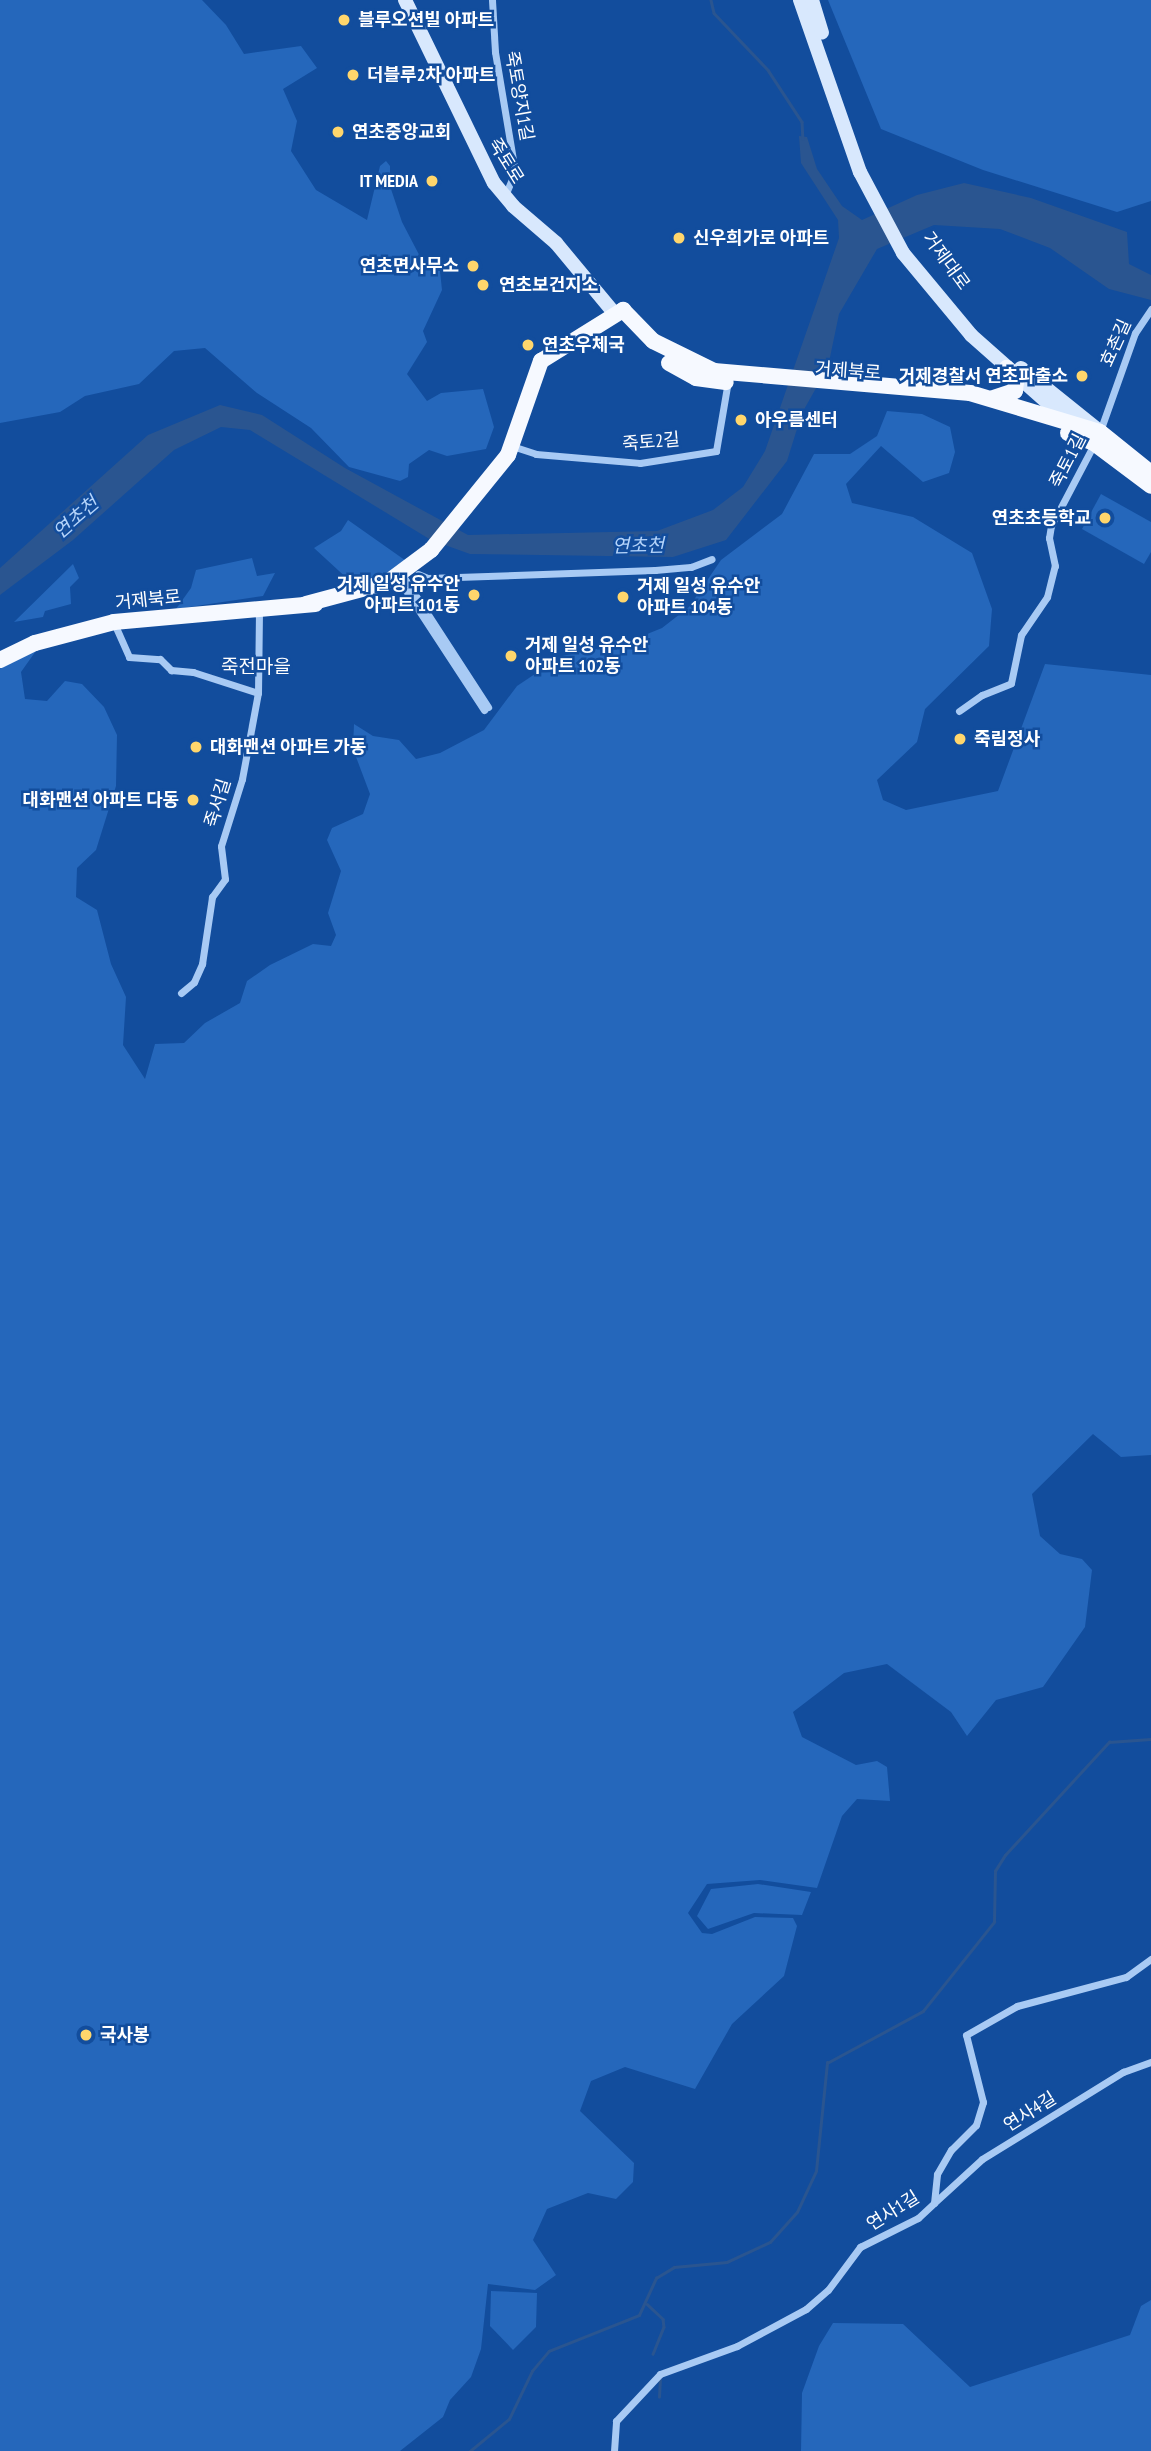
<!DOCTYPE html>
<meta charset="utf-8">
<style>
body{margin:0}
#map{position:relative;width:1151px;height:2451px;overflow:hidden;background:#124d9d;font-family:"PT Sans Narrow","Noto Sans KR",sans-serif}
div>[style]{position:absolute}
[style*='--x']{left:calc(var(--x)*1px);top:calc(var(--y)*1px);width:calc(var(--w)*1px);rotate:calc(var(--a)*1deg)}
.green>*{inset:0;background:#2567bb}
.water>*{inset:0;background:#2a5590}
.stream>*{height:2.5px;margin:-1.25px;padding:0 1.25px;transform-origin:1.25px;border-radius:1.25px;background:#2a5590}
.street>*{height:7px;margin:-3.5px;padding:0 3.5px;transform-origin:3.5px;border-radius:3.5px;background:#a8caf4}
.secondary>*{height:14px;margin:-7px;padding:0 7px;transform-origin:7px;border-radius:7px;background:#d8e8fd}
.primary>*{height:16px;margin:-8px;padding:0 8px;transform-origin:8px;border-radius:8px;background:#f6f9ff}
.dots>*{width:19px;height:19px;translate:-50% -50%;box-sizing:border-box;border:4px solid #124d9d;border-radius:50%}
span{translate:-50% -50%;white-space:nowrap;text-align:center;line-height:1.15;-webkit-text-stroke:5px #124d9d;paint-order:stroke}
.poi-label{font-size:18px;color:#fff;font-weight:700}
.left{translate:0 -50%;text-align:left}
.right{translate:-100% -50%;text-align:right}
.street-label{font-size:18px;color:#fff}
.water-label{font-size:19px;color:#b5d4fa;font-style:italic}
.neighbourhood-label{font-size:19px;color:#fff}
</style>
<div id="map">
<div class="green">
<div style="clip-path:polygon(0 0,202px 0,226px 25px,244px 54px,301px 46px,317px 68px,283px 89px,297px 121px,291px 151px,316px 190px,367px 220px,380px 166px,386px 161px,390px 166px,390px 186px,402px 222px,426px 268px,440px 271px,442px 290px,423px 331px,427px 342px,407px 374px,427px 401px,441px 393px,483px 389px,494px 427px,486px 449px,447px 456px,429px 450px,409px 464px,408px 477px,400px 481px,349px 467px,311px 428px,257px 393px,205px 348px,174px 351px,139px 384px,85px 396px,60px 412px,0 423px)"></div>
<div style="clip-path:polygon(828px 0,1151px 0,1151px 201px,1117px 212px,983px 170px,881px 129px)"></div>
<div style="clip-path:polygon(887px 411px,922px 414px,950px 427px,955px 452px,949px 473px,923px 482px,881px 446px,846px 484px,852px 503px,913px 517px,972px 553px,992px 609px,989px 646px,925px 709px,917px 742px,877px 780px,883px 800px,906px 810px,998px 791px,1045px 664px,1151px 675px,1151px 1455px,1121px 1457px,1093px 1434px,1032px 1494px,1040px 1536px,1060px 1554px,1082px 1559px,1092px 1570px,1085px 1627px,1043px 1687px,996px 1700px,967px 1736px,951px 1712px,887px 1664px,844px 1673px,793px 1712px,802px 1737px,856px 1765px,877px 1761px,887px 1767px,890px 1801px,857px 1799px,842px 1816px,817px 1888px,760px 1880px,707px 1884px,688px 1913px,702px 1933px,712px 1934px,755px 1917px,793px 1918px,797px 1926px,784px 1976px,732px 2024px,695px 2089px,625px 2067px,591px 2081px,580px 2111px,634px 2163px,633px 2182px,616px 2199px,588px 2193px,547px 2209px,533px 2240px,556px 2275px,535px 2290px,488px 2284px,481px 2349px,471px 2377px,450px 2400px,443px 2417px,400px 2451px,0 2451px,0 659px,38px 648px,21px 672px,25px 699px,47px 701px,65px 681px,82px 684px,104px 707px,117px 735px,116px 786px,96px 850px,77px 868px,76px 897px,97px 910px,111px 964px,126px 997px,123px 1045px,145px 1079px,155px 1044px,184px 1043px,205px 1023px,240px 1003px,247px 981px,270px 965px,313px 944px,331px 946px,336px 935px,328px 913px,341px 871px,327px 840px,332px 828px,363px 814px,370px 794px,353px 749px,354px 724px,373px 736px,399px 740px,416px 759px,440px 753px,484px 730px,517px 686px,562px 656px,625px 643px,662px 628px,689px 607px,721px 560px,782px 514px,814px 454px,850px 454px,877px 436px)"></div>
<div style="clip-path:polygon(1101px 494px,1151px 522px,1151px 552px,1144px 564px,1082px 529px)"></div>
<div style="clip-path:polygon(348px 520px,409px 563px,385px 575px,351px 582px,314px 548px,341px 531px)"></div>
<div style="clip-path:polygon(252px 558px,257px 576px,275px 573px,263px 596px,176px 609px,191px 588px,196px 570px)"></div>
<div style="clip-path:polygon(73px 564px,79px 578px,70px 587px,71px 604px,45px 611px,43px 617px,14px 622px)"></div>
<div style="clip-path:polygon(758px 1884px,811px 1892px,802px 1915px,754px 1913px,708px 1929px,697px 1916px,711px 1889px)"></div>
<div style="clip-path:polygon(491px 2291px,537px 2293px,536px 2327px,513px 2350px,490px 2326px)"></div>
<div style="clip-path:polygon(1151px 2300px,1151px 2451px,801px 2451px,802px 2393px,819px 2346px,833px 2323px,903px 2324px,970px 2387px,1130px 2335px,1141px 2306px)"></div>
</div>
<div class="water">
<div style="clip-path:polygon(799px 136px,807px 137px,817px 169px,842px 206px,862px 220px,917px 195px,964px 183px,1031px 198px,1127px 232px,1129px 264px,1151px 275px,1151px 300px,1109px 289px,1050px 248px,1000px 229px,934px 225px,877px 249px,839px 314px,828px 367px,802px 413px,787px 461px,726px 540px,673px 557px,470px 554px,431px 540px,250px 430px,221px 427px,174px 450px,73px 540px,0 595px,0 568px,148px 435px,220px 405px,262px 415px,345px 468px,468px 535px,657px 531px,713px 510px,743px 487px,765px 451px,839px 238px,838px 220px,801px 163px)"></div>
</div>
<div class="stream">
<div style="--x:711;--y:0;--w:13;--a:77"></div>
<div style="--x:714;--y:13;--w:79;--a:46.5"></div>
<div style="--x:768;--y:70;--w:62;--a:56.8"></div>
<div style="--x:802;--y:122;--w:17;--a:87"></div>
<div style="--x:647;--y:2304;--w:22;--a:43"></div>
<div style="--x:663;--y:2319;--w:8;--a:83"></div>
<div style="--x:664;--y:2327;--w:29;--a:112"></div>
<div style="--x:659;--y:2397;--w:21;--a:-87"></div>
<div style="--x:470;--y:2451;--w:50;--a:-39.4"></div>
<div style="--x:509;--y:2419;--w:53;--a:-64.4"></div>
<div style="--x:532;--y:2371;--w:26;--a:-50"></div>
<div style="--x:549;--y:2351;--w:97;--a:-21.8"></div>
<div style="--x:639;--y:2315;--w:41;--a:-65.3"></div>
<div style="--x:656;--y:2278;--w:21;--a:-31"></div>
<div style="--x:674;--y:2267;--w:53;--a:-5.4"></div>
<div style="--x:727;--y:2262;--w:47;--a:-24.9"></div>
<div style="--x:770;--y:2242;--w:40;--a:-48"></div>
<div style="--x:797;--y:2212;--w:45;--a:-65.1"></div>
<div style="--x:816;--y:2171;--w:109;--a:-84.2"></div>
<div style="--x:827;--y:2063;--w:109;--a:-28.4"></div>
<div style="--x:923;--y:2011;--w:114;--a:-51.4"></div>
<div style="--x:994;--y:1922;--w:51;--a:-88.9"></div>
<div style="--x:995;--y:1871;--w:19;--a:-58"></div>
<div style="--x:1005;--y:1855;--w:154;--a:-47.4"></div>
<div style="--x:1109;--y:1742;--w:42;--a:-4.1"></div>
</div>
<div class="street">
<div style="--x:492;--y:0;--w:52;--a:86.7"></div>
<div style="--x:495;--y:52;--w:122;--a:80.5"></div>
<div style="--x:515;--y:172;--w:26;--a:113"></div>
<div style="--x:1099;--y:434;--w:107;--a:-70.4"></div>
<div style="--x:1135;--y:333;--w:29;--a:-56"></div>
<div style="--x:512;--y:446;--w:25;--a:18"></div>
<div style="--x:536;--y:454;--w:104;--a:4.9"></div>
<div style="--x:640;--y:463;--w:77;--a:-9"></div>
<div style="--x:716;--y:451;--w:71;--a:-80.3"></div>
<div style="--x:401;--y:573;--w:160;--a:57"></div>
<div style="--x:418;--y:574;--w:11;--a:22"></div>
<div style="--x:428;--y:578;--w:227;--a:-2"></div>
<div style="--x:655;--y:570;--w:36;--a:-5"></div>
<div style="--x:691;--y:567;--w:22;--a:-21"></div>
<div style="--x:397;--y:577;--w:159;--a:56.8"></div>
<div style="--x:114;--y:623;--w:37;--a:66"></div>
<div style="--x:129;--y:657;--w:31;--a:4"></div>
<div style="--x:160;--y:659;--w:16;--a:45"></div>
<div style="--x:171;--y:670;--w:22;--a:5"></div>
<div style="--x:193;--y:672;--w:68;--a:17.9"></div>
<div style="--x:959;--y:711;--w:28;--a:-35"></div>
<div style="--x:982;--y:695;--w:31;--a:-22"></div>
<div style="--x:1011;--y:683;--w:49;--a:-78.2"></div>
<div style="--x:1021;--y:635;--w:46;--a:-55.6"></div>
<div style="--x:1047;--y:597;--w:32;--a:-76"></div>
<div style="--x:1055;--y:566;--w:29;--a:-102"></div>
<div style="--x:1049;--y:538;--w:12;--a:-81"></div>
<div style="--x:1051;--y:526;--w:93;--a:-62.3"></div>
<div style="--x:181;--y:993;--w:17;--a:-40"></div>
<div style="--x:194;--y:982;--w:20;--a:-66"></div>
<div style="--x:202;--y:964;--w:68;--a:-81.5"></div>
<div style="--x:212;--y:897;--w:22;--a:-54"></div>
<div style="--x:225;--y:879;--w:33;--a:-97"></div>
<div style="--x:221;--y:846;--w:70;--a:-72.6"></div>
<div style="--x:242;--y:779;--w:87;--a:-79.5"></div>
<div style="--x:258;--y:693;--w:83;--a:-89.3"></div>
<div style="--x:934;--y:2203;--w:65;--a:-42.5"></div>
<div style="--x:982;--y:2159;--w:166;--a:-31.7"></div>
<div style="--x:1123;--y:2072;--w:30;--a:-20"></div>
<div style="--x:614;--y:2451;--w:30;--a:-86"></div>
<div style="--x:616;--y:2421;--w:64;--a:-46.9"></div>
<div style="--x:660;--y:2374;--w:82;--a:-20"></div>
<div style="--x:737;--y:2346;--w:78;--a:-28.2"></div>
<div style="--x:806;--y:2309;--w:29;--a:-41"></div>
<div style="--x:828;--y:2290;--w:54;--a:-53.3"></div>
<div style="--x:860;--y:2247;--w:65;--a:-26.6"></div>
<div style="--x:918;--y:2218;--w:22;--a:-43"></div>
<div style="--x:934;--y:2203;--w:29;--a:-84"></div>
<div style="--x:937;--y:2174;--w:28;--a:-60"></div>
<div style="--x:951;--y:2150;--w:35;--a:-45"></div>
<div style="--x:976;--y:2125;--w:24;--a:-73"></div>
<div style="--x:983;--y:2102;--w:69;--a:-104.2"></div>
<div style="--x:966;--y:2035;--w:59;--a:-29.6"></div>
<div style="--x:1017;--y:2006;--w:113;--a:-14.9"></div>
<div style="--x:1126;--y:1977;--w:31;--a:-36"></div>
</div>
<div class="secondary">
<div style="--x:405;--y:0;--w:203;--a:64.1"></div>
<div style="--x:494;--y:183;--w:30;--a:50"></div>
<div style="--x:513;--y:206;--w:57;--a:40.7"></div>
<div style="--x:556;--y:243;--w:92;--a:50.3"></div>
<div style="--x:800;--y:0;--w:182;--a:70.8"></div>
<div style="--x:860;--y:172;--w:92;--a:62"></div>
<div style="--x:903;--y:253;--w:107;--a:50.3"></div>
<div style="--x:971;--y:335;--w:132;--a:41.6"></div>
<div style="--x:812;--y:0;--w:34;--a:73"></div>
<div style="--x:1021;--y:368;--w:99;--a:38.8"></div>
</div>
<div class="primary">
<div style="--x:669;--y:363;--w:31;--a:29"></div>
<div style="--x:696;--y:378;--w:30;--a:8"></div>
<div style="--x:993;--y:398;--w:23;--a:-18"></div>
<div style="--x:1015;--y:391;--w:9;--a:-84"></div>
<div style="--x:1016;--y:382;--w:17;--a:-123"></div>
<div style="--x:1068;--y:433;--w:28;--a:21"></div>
<div style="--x:1094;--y:443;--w:71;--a:37"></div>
<div style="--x:306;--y:604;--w:85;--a:-15"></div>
<div style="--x:388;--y:582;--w:54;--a:-36.7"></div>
<div style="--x:431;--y:550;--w:122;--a:-51"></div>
<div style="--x:508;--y:455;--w:100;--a:-70.7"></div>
<div style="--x:541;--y:361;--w:97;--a:-31.9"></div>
<div style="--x:623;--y:310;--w:43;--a:45.9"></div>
<div style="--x:653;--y:341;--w:68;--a:26.2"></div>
<div style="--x:714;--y:371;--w:257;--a:4.9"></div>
<div style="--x:970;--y:393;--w:136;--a:16.7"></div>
<div style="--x:1100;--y:432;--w:65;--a:38.8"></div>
<div style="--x:0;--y:660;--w:39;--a:-26"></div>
<div style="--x:35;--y:643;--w:82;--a:-14.9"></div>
<div style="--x:114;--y:622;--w:202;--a:-5.1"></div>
</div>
<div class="dots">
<div style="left:344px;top:20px;background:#ffd66c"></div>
<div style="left:353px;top:75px;background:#ffd66c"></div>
<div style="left:338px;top:132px;background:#ffd66c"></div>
<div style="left:432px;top:181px;background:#ffd66c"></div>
<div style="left:679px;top:238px;background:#ffd66c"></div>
<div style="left:473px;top:266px;background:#ffd66c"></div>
<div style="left:483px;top:285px;background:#ffd66c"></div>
<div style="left:528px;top:345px;background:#ffd66c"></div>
<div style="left:1082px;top:376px;background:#ffd66c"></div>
<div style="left:741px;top:420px;background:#ffd66c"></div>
<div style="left:1105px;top:518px;background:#ffd66c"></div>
<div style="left:474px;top:595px;background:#ffd66c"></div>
<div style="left:623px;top:597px;background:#ffd66c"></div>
<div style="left:511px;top:656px;background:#ffd66c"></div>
<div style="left:960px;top:739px;background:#ffd66c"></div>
<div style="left:196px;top:747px;background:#ffd66c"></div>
<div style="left:193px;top:800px;background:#ffd66c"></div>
<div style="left:86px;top:2035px;background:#ffd66c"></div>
</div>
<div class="poi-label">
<span class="left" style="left:358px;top:20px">블루오션빌 아파트</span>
<span class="left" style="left:367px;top:75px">더블루2차 아파트</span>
<span class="left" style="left:352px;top:132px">연초중앙교회</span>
<span class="right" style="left:418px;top:181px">IT MEDIA</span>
<span class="left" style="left:693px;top:238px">신우희가로 아파트</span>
<span class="right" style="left:459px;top:266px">연초면사무소</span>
<span class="left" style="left:499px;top:285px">연초보건지소</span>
<span class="left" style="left:542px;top:345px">연초우체국</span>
<span class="right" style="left:1068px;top:376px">거제경찰서 연초파출소</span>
<span class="left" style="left:755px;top:420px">아우름센터</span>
<span class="right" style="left:1091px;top:518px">연초초등학교</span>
<span class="right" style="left:460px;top:595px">거제 일성 유수안<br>아파트 101동</span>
<span class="left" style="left:637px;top:597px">거제 일성 유수안<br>아파트 104동</span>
<span class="left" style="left:525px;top:656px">거제 일성 유수안<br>아파트 102동</span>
<span class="left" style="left:974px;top:739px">죽림정사</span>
<span class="left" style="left:210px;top:747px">대화맨션 아파트 가동</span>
<span class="right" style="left:179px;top:800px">대화맨션 아파트 다동</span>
<span class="left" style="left:100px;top:2035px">국사봉</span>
</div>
<div class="street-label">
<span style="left:519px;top:96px;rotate:80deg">죽토양지1길</span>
<span style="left:506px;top:161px;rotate:58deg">죽토로</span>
<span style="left:946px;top:261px;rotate:54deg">거제대로</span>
<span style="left:1116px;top:343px;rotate:-66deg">효촌길</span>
<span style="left:848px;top:371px;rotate:4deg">거제북로</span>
<span style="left:651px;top:442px;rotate:-5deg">죽토2길</span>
<span style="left:1068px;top:461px;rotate:-63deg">죽토1길</span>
<span style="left:148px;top:600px;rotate:-6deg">거제북로</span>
<span style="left:218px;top:803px;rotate:-73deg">죽서길</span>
<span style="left:1030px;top:2112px;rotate:-32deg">연사4길</span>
<span style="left:893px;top:2211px;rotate:-32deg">연사1길</span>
</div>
<div class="water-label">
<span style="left:76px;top:518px;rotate:-41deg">연초천</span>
<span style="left:638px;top:546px;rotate:-1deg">연초천</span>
</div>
<div class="neighbourhood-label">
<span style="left:256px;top:667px">죽전마을</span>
</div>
</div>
